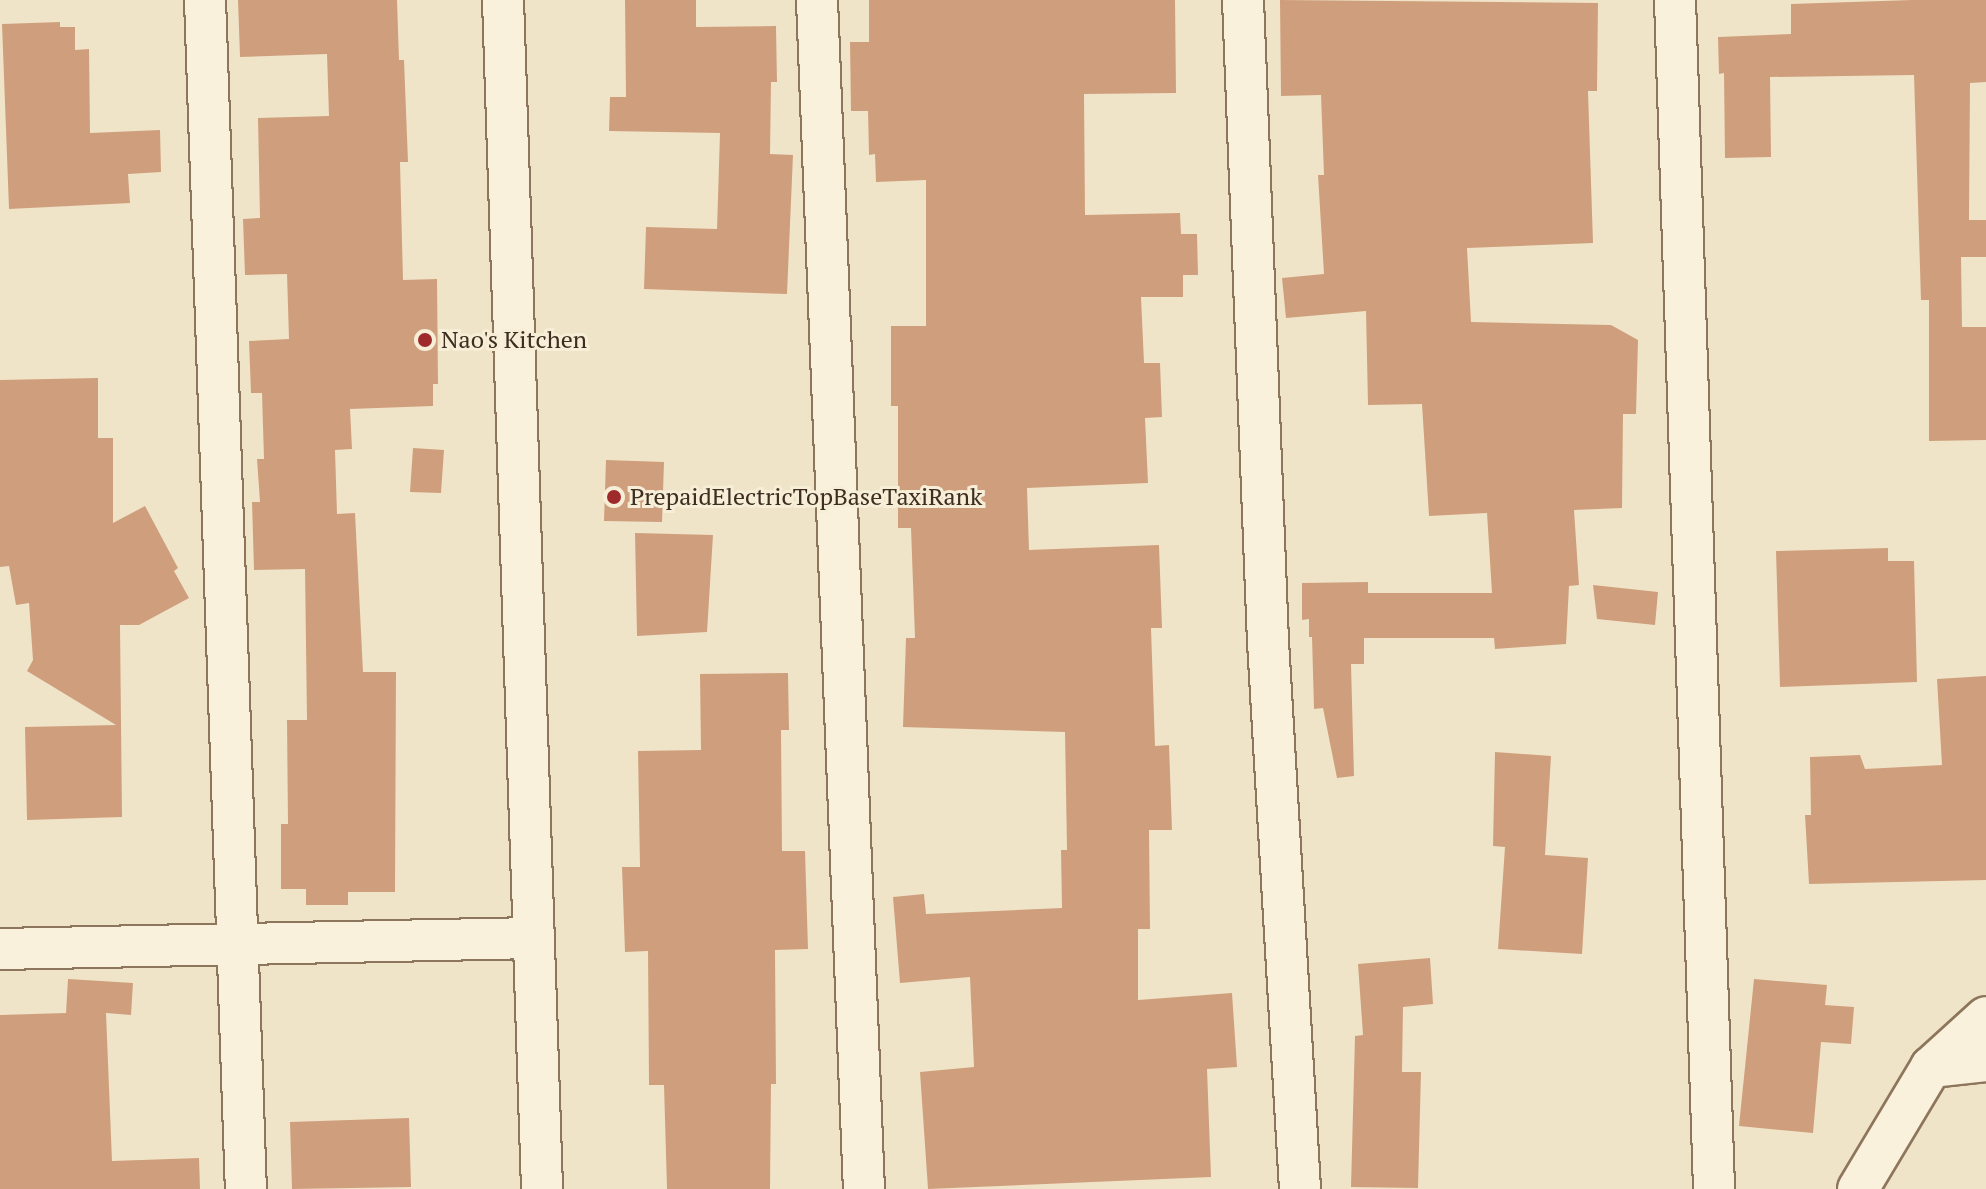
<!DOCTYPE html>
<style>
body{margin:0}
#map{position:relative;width:1986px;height:1189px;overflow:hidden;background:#f0e4c8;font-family:"PT Serif",serif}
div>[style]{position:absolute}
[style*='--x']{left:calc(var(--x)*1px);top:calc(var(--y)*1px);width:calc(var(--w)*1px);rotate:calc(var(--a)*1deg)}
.building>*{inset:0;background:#cf9f7d}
.roads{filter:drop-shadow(2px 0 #8d765c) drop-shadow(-2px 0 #8d765c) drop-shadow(0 2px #8d765c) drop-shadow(0 -2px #8d765c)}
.minor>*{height:40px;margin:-20px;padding:0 20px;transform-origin:20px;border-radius:20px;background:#faf1dc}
.dots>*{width:22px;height:22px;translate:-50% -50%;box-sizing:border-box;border:4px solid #f7eed8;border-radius:50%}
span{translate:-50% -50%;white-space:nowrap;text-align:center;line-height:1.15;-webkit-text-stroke:6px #f7eed8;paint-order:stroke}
.poi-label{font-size:24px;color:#3d2e20}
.left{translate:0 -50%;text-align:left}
</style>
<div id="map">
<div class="building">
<div style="clip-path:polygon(238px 0,397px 0,399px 60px,404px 60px,408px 162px,400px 162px,403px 280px,437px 279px,438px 384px,433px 384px,433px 406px,350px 409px,352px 449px,335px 450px,337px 514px,355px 513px,363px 672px,396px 672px,395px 892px,348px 892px,348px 905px,306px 905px,306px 889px,281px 889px,281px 824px,288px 824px,287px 720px,307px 720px,305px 569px,254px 570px,252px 502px,260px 502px,257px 459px,264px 459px,262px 393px,251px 393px,249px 341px,289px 339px,287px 274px,245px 275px,243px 219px,260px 218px,258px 118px,329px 116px,327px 54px,240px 57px)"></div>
<div style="clip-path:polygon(625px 0,696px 0,696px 27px,776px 26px,777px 82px,771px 82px,770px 154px,793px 155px,787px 294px,644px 289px,646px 227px,717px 229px,720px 133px,609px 131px,610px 97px,626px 97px)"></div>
<div style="clip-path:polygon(869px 0,1175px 0,1176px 93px,1084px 94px,1085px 215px,1180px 213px,1181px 234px,1197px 234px,1198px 275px,1183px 275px,1183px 297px,1141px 297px,1144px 363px,1160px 363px,1162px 417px,1145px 418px,1148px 483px,1027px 488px,1029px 550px,1159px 545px,1162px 628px,1151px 628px,1155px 746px,1169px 745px,1172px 830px,1149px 830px,1150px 929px,1138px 929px,1138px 1000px,1232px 993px,1237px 1067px,1207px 1069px,1211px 1177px,928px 1189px,920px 1072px,974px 1067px,970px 977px,900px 983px,893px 897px,924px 894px,926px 914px,1062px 908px,1061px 850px,1067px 850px,1065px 732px,903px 727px,906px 638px,915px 638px,911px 528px,898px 528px,898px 406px,891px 406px,891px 326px,926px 326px,926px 180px,876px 182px,875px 154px,869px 155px,868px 111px,851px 111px,850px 42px,869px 42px)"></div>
<div style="clip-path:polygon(1280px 0,1598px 3px,1597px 91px,1588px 91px,1593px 243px,1467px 248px,1471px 322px,1611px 325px,1638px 340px,1636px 414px,1623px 414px,1622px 508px,1574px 510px,1579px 585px,1569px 586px,1566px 644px,1495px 649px,1494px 638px,1364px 638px,1364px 664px,1351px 664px,1354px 776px,1337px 778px,1323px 708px,1314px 709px,1312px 637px,1309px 637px,1309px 619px,1302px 620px,1302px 583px,1368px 582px,1368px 593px,1492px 593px,1487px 513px,1429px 516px,1422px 404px,1368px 405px,1366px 311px,1286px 318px,1282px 278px,1324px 274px,1318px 175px,1324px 175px,1321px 95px,1281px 96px)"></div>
<div style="clip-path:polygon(1912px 0,1986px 0,1986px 82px,1970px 83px,1969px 220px,1986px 220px,1986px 257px,1961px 257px,1962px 327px,1986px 327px,1986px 440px,1929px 441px,1929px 300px,1921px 300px,1914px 75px,1770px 77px,1771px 157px,1725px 158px,1724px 73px,1719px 74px,1718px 37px,1791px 34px,1791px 4px)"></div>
<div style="clip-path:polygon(60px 22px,60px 27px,75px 27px,75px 50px,89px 49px,90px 133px,160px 130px,161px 172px,128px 174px,130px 203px,9px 209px,2px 24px)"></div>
<div style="clip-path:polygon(98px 378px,98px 438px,113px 438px,113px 523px,145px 506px,178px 568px,174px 571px,189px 598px,139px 625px,120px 625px,122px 817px,27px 820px,25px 727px,116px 725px,27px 671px,33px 660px,29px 603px,16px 605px,9px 566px,0 567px,0 380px)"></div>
<div style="clip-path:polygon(413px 448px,444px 450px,441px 493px,410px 492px)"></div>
<div style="clip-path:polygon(606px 460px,664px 462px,662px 522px,604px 521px)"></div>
<div style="clip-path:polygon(635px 533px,713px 535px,707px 632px,637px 636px)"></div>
<div style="clip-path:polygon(1888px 548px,1888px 561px,1914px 561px,1917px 682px,1780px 687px,1776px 551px)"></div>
<div style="clip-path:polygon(1593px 585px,1658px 592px,1655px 625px,1597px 619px)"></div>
<div style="clip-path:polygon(788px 673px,789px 730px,781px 730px,782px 851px,805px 851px,808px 949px,775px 950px,776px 1084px,771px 1084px,770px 1189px,667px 1189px,664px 1085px,649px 1085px,648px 951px,625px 952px,622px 867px,640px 867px,638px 751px,701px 750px,700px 674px)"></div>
<div style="clip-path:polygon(1986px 676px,1986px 880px,1809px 884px,1805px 815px,1811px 815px,1810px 757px,1860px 755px,1865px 769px,1942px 765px,1937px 679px)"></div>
<div style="clip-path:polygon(1495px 752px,1551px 756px,1545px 855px,1588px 858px,1582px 954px,1498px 949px,1505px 847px,1493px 846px)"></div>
<div style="clip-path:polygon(1430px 958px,1433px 1004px,1403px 1007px,1402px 1072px,1421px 1072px,1418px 1188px,1351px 1187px,1355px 1036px,1363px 1035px,1358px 964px)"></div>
<div style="clip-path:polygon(68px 979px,133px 983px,131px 1015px,106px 1013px,112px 1161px,199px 1158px,200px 1189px,0 1189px,0 1015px,66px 1013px)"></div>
<div style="clip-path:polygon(1754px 979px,1827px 985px,1825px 1005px,1854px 1007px,1851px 1044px,1821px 1042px,1813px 1133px,1739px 1126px)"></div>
<div style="clip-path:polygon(409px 1118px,411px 1187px,292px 1189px,290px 1122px)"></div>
</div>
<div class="roads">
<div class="minor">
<div style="--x:205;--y:0;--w:1190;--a:88.03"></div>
<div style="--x:503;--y:0;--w:1190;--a:88.12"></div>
<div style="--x:817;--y:0;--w:1190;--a:87.74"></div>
<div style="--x:1243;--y:0;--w:642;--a:87.77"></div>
<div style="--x:1268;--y:642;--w:548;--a:86.65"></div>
<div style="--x:1675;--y:0;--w:1190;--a:88.12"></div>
<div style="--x:0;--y:949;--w:534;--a:-1.18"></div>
<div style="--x:1931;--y:1067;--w:55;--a:-6.2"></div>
<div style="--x:1858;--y:1189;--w:142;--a:-59.1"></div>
<div style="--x:1931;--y:1067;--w:74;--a:-42.3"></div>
</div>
</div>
<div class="dots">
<div style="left:425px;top:340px;background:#9e2a2b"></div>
<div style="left:614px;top:497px;background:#9e2a2b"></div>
</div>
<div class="poi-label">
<span class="left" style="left:441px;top:340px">Nao's Kitchen</span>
<span class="left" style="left:630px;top:497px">PrepaidElectricTopBaseTaxiRank</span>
</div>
</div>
